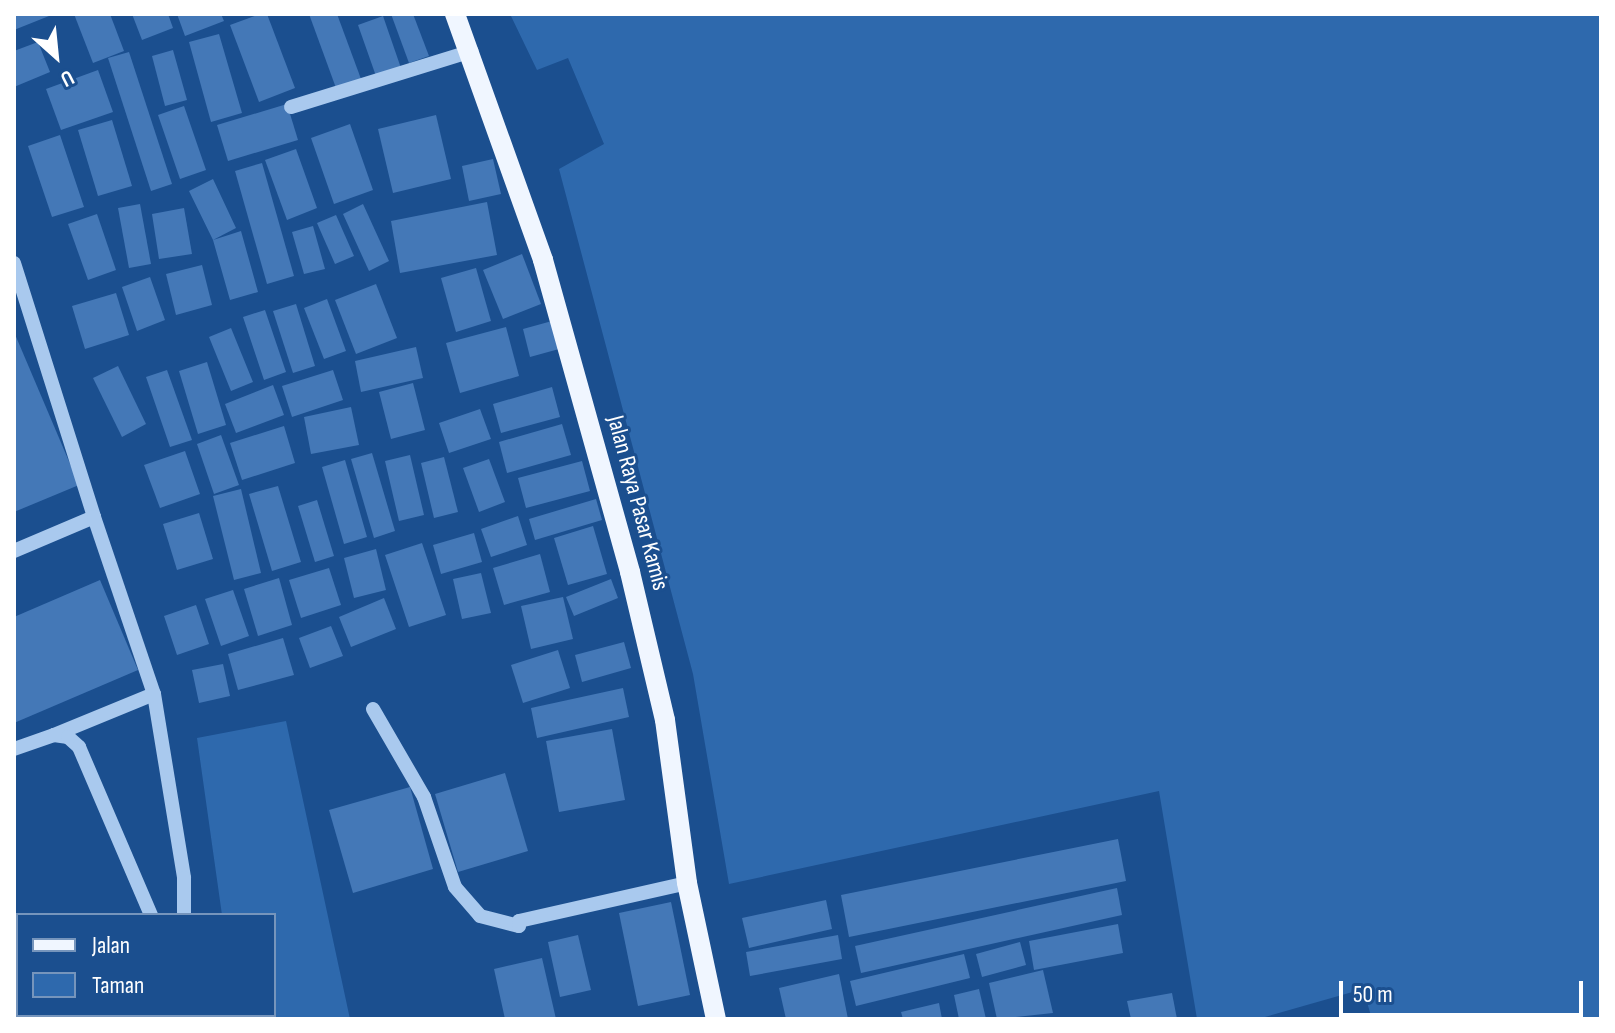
<!DOCTYPE html>
<style>
body{margin:0}
#map{position:relative;width:1615px;height:1033px;overflow:hidden;background:#1b4f8f;font-family:"Sofia Sans Condensed",sans-serif}
div>[style]{position:absolute}
[style*='--x']{left:calc(var(--x)*1px);top:calc(var(--y)*1px);width:calc(var(--w)*1px);rotate:calc(var(--a)*1deg)}
.green>*{inset:0;background:#2e69ad}
.building>*{inset:0;background:#4478b7}
.minor>*{height:14px;margin:-7px;padding:0 7px;transform-origin:7px;border-radius:7px;background:#a9c9ee}
.major>*{height:20px;margin:-10px;padding:0 10px;transform-origin:10px;border-radius:10px;background:#f0f6ff}
span{translate:-50% -50%;white-space:nowrap;text-align:center;line-height:1.15;-webkit-text-stroke:6px #1b4f8f;paint-order:stroke}
.street-label{font-size:24px;color:#fff}
.frame{position:absolute;inset:0;border:16px solid #fff;pointer-events:none}
.legend{position:absolute;left:16px;top:913px;width:260px;height:104px;box-sizing:border-box;background:#1b4f8f;border:2px solid #7695bc;margin:0;padding:10px 14px;list-style:none;font-size:24px;color:#fff}
.legend li{display:flex;align-items:center;gap:16px;height:40px}
.legend b{width:40px;border:2px solid #7695bc}
.north{position:absolute;left:16px;top:16px;width:80px;height:80px;-webkit-text-stroke:6px #1b4f8f;paint-order:stroke;rotate:153deg;font-size:22px;font-weight:700;line-height:32px;text-align:center;color:#fff}
.north::after{content:'';display:block;margin:auto;width:28px;height:36px;background:#fff;clip-path:polygon(50% 0,100% 100%,50% 72%,0 100%)}
.scale{position:absolute;left:1339px;top:981px;width:244px;height:36px;box-sizing:border-box;border:4px solid #fff;border-top:0;padding-left:10px;font-size:24px;line-height:28px;white-space:nowrap;color:#fff;-webkit-text-stroke:6px #1b4f8f;paint-order:stroke}
</style>
<div id="map">
<div class="green">
<div style="clip-path:polygon(510px 14px,1601px 14px,1601px 1019px,1372px 1019px,1363px 989px,1258px 1019px,1197px 1019px,1159px 791px,729px 884px,693px 674px,559px 169px,604px 144px,568px 58px,537px 70px)"></div>
<div style="clip-path:polygon(286px 721px,350px 1019px,211px 1019px,274px 1015px,274px 915px,222px 915px,197px 738px)"></div>
</div>
<div class="building">
<div style="clip-path:polygon(14px 14px,54px 14px,14px 30px)"></div>
<div style="clip-path:polygon(74px 14px,110px 14px,124px 51px,93px 63px)"></div>
<div style="clip-path:polygon(132px 14px,168px 14px,173px 28px,142px 40px)"></div>
<div style="clip-path:polygon(177px 14px,221px 14px,224px 21px,185px 36px)"></div>
<div style="clip-path:polygon(260px 14px,267px 14px,295px 88px,259px 102px,230px 25px)"></div>
<div style="clip-path:polygon(309px 14px,337px 14px,361px 79px,336px 88px)"></div>
<div style="clip-path:polygon(391px 14px,413px 14px,429px 56px,409px 63px)"></div>
<div style="clip-path:polygon(383px 16px,402px 71px,377px 79px,358px 25px)"></div>
<div style="clip-path:polygon(219px 34px,242px 113px,211px 122px,189px 42px)"></div>
<div style="clip-path:polygon(38px 42px,50px 72px,14px 87px,14px 51px)"></div>
<div style="clip-path:polygon(173px 50px,187px 100px,165px 106px,152px 56px)"></div>
<div style="clip-path:polygon(129px 52px,172px 184px,151px 191px,108px 58px)"></div>
<div style="clip-path:polygon(98px 70px,113px 112px,61px 130px,46px 89px)"></div>
<div style="clip-path:polygon(287px 104px,298px 140px,228px 161px,217px 125px)"></div>
<div style="clip-path:polygon(184px 106px,206px 170px,180px 179px,158px 115px)"></div>
<div style="clip-path:polygon(436px 115px,451px 179px,393px 193px,378px 129px)"></div>
<div style="clip-path:polygon(112px 120px,132px 186px,98px 196px,78px 130px)"></div>
<div style="clip-path:polygon(350px 124px,373px 190px,334px 204px,311px 138px)"></div>
<div style="clip-path:polygon(60px 135px,84px 207px,52px 217px,28px 146px)"></div>
<div style="clip-path:polygon(296px 149px,317px 208px,287px 220px,265px 160px)"></div>
<div style="clip-path:polygon(493px 159px,501px 194px,469px 201px,462px 166px)"></div>
<div style="clip-path:polygon(262px 163px,294px 276px,267px 284px,235px 171px)"></div>
<div style="clip-path:polygon(213px 179px,236px 228px,213px 240px,241px 231px,258px 292px,230px 300px,213px 240px,189px 191px)"></div>
<div style="clip-path:polygon(487px 202px,497px 255px,400px 273px,391px 221px)"></div>
<div style="clip-path:polygon(140px 204px,151px 264px,129px 268px,118px 208px)"></div>
<div style="clip-path:polygon(363px 204px,389px 261px,369px 271px,343px 214px)"></div>
<div style="clip-path:polygon(184px 208px,192px 254px,159px 259px,152px 214px)"></div>
<div style="clip-path:polygon(97px 214px,116px 270px,88px 280px,68px 224px)"></div>
<div style="clip-path:polygon(336px 215px,354px 256px,335px 264px,317px 223px)"></div>
<div style="clip-path:polygon(313px 226px,325px 269px,304px 274px,292px 232px)"></div>
<div style="clip-path:polygon(522px 254px,541px 304px,503px 319px,483px 270px)"></div>
<div style="clip-path:polygon(202px 265px,212px 305px,176px 315px,166px 274px)"></div>
<div style="clip-path:polygon(476px 268px,491px 321px,456px 332px,441px 278px)"></div>
<div style="clip-path:polygon(150px 277px,165px 320px,137px 331px,122px 287px)"></div>
<div style="clip-path:polygon(376px 284px,397px 338px,356px 354px,335px 300px)"></div>
<div style="clip-path:polygon(116px 293px,129px 335px,85px 349px,72px 306px)"></div>
<div style="clip-path:polygon(327px 299px,346px 351px,324px 359px,304px 308px)"></div>
<div style="clip-path:polygon(296px 304px,315px 366px,293px 373px,273px 311px)"></div>
<div style="clip-path:polygon(265px 310px,286px 372px,264px 380px,243px 317px)"></div>
<div style="clip-path:polygon(552px 321px,559px 349px,530px 357px,523px 329px)"></div>
<div style="clip-path:polygon(506px 327px,519px 376px,460px 393px,446px 343px)"></div>
<div style="clip-path:polygon(231px 328px,253px 382px,231px 391px,209px 337px)"></div>
<div style="clip-path:polygon(14px 332px,79px 485px,14px 512px)"></div>
<div style="clip-path:polygon(416px 347px,423px 378px,361px 392px,355px 361px)"></div>
<div style="clip-path:polygon(207px 362px,226px 425px,198px 434px,179px 371px)"></div>
<div style="clip-path:polygon(118px 366px,146px 424px,122px 437px,93px 378px)"></div>
<div style="clip-path:polygon(167px 370px,192px 440px,170px 447px,146px 377px)"></div>
<div style="clip-path:polygon(333px 370px,343px 400px,292px 417px,282px 386px)"></div>
<div style="clip-path:polygon(413px 383px,425px 430px,391px 439px,379px 392px)"></div>
<div style="clip-path:polygon(273px 385px,284px 415px,236px 433px,225px 404px)"></div>
<div style="clip-path:polygon(552px 387px,560px 417px,501px 433px,493px 404px)"></div>
<div style="clip-path:polygon(351px 407px,359px 445px,311px 454px,304px 417px)"></div>
<div style="clip-path:polygon(480px 409px,491px 439px,449px 453px,439px 423px)"></div>
<div style="clip-path:polygon(562px 424px,571px 455px,507px 473px,499px 442px)"></div>
<div style="clip-path:polygon(284px 426px,295px 463px,242px 480px,230px 443px)"></div>
<div style="clip-path:polygon(221px 435px,239px 485px,214px 494px,197px 444px)"></div>
<div style="clip-path:polygon(185px 451px,200px 494px,160px 508px,144px 465px)"></div>
<div style="clip-path:polygon(372px 453px,395px 531px,374px 538px,351px 459px)"></div>
<div style="clip-path:polygon(410px 455px,424px 515px,399px 521px,385px 461px)"></div>
<div style="clip-path:polygon(444px 457px,458px 512px,434px 518px,421px 463px)"></div>
<div style="clip-path:polygon(489px 459px,505px 502px,479px 512px,463px 468px)"></div>
<div style="clip-path:polygon(345px 460px,367px 537px,344px 544px,322px 467px)"></div>
<div style="clip-path:polygon(582px 461px,590px 491px,526px 508px,518px 478px)"></div>
<div style="clip-path:polygon(278px 486px,301px 562px,272px 571px,249px 494px)"></div>
<div style="clip-path:polygon(241px 489px,261px 573px,234px 580px,213px 496px)"></div>
<div style="clip-path:polygon(596px 499px,602px 520px,535px 540px,529px 519px)"></div>
<div style="clip-path:polygon(317px 500px,334px 556px,315px 562px,298px 506px)"></div>
<div style="clip-path:polygon(199px 513px,213px 559px,177px 570px,163px 524px)"></div>
<div style="clip-path:polygon(518px 516px,527px 545px,491px 557px,481px 529px)"></div>
<div style="clip-path:polygon(593px 526px,607px 574px,568px 585px,554px 538px)"></div>
<div style="clip-path:polygon(474px 533px,482px 562px,441px 574px,433px 545px)"></div>
<div style="clip-path:polygon(422px 543px,446px 615px,409px 627px,385px 555px)"></div>
<div style="clip-path:polygon(376px 549px,386px 590px,354px 598px,344px 558px)"></div>
<div style="clip-path:polygon(540px 554px,550px 592px,504px 605px,493px 568px)"></div>
<div style="clip-path:polygon(329px 568px,341px 605px,301px 618px,289px 580px)"></div>
<div style="clip-path:polygon(481px 573px,491px 613px,462px 619px,453px 579px)"></div>
<div style="clip-path:polygon(279px 578px,292px 625px,258px 636px,244px 589px)"></div>
<div style="clip-path:polygon(611px 579px,618px 598px,574px 616px,566px 597px)"></div>
<div style="clip-path:polygon(100px 580px,138px 670px,14px 723px,14px 617px)"></div>
<div style="clip-path:polygon(233px 590px,249px 636px,221px 646px,205px 599px)"></div>
<div style="clip-path:polygon(563px 597px,573px 639px,531px 649px,521px 606px)"></div>
<div style="clip-path:polygon(384px 598px,396px 629px,351px 647px,339px 617px)"></div>
<div style="clip-path:polygon(196px 605px,209px 644px,177px 655px,164px 616px)"></div>
<div style="clip-path:polygon(331px 626px,343px 656px,310px 668px,299px 638px)"></div>
<div style="clip-path:polygon(283px 638px,294px 675px,238px 690px,228px 654px)"></div>
<div style="clip-path:polygon(624px 642px,631px 668px,582px 682px,575px 655px)"></div>
<div style="clip-path:polygon(558px 650px,570px 688px,523px 703px,511px 665px)"></div>
<div style="clip-path:polygon(223px 664px,230px 696px,199px 703px,192px 670px)"></div>
<div style="clip-path:polygon(623px 688px,629px 717px,537px 738px,531px 708px)"></div>
<div style="clip-path:polygon(612px 729px,625px 800px,559px 812px,546px 741px)"></div>
<div style="clip-path:polygon(505px 773px,528px 851px,458px 872px,435px 794px)"></div>
<div style="clip-path:polygon(410px 787px,433px 869px,353px 893px,329px 810px)"></div>
<div style="clip-path:polygon(1118px 839px,1126px 881px,849px 937px,841px 895px)"></div>
<div style="clip-path:polygon(1117px 888px,1122px 915px,861px 973px,855px 946px)"></div>
<div style="clip-path:polygon(826px 900px,832px 929px,749px 948px,742px 918px)"></div>
<div style="clip-path:polygon(671px 902px,690px 995px,638px 1006px,619px 913px)"></div>
<div style="clip-path:polygon(1118px 924px,1123px 953px,1034px 970px,1029px 941px)"></div>
<div style="clip-path:polygon(578px 935px,591px 990px,560px 997px,548px 942px)"></div>
<div style="clip-path:polygon(838px 935px,842px 959px,750px 976px,746px 952px)"></div>
<div style="clip-path:polygon(1020px 942px,1026px 965px,982px 977px,976px 954px)"></div>
<div style="clip-path:polygon(964px 954px,970px 978px,856px 1006px,850px 981px)"></div>
<div style="clip-path:polygon(542px 958px,556px 1019px,505px 1019px,494px 969px)"></div>
<div style="clip-path:polygon(1043px 970px,1053px 1013px,997px 1019px,989px 983px)"></div>
<div style="clip-path:polygon(839px 974px,848px 1019px,786px 1019px,779px 988px)"></div>
<div style="clip-path:polygon(18px 980px,18px 1015px,104px 1015px,14px 1019px)"></div>
<div style="clip-path:polygon(979px 989px,986px 1019px,959px 1019px,954px 995px)"></div>
<div style="clip-path:polygon(1172px 993px,1177px 1019px,1131px 1019px,1127px 1001px)"></div>
<div style="clip-path:polygon(939px 1003px,942px 1019px,903px 1019px,901px 1012px)"></div>
</div>
<div class="minor">
<div style="--x:291;--y:107;--w:189;--a:-17.2"></div>
<div style="--x:14;--y:263;--w:266;--a:72.5"></div>
<div style="--x:94;--y:517;--w:87;--a:157"></div>
<div style="--x:94;--y:517;--w:187;--a:71.3"></div>
<div style="--x:154;--y:694;--w:186;--a:80.7"></div>
<div style="--x:184;--y:878;--w:37;--a:90"></div>
<div style="--x:373;--y:709;--w:102;--a:59.9"></div>
<div style="--x:424;--y:797;--w:95;--a:71"></div>
<div style="--x:455;--y:887;--w:38;--a:49"></div>
<div style="--x:480;--y:916;--w:40;--a:14.4"></div>
<div style="--x:519;--y:926;--w:5;--a:-90"></div>
<div style="--x:519;--y:921;--w:172;--a:-12.7"></div>
<div style="--x:54;--y:735;--w:108;--a:-22.3"></div>
<div style="--x:14;--y:749;--w:42;--a:-19.3"></div>
<div style="--x:54;--y:735;--w:14;--a:8"></div>
<div style="--x:68;--y:737;--w:15;--a:42"></div>
<div style="--x:79;--y:747;--w:183;--a:66.8"></div>
<div style="--x:14;--y:971;--w:4;--a:-27"></div>
<div style="--x:183;--y:1019;--w:4;--a:-76"></div>
</div>
<div class="major">
<div style="--x:455;--y:14;--w:261;--a:70.3"></div>
<div style="--x:543;--y:260;--w:324;--a:74.4"></div>
<div style="--x:630;--y:572;--w:152;--a:76.7"></div>
<div style="--x:665;--y:720;--w:164;--a:82.3"></div>
<div style="--x:687;--y:883;--w:139;--a:78"></div>
</div>
<div class="street-label">
<span style="left:638px;top:503px;rotate:75deg">Jalan Raya Pasar Kamis</span>
</div>
<div class="frame"></div>
<ul class="legend">
<li><b style="height:10px;background:#f0f6ff"></b>Jalan</li>
<li><b style="height:22px;background:#2e69ad"></b>Taman</li>
</ul>
<div class="north">U</div>
<div class="scale">50 m</div>
</div>
